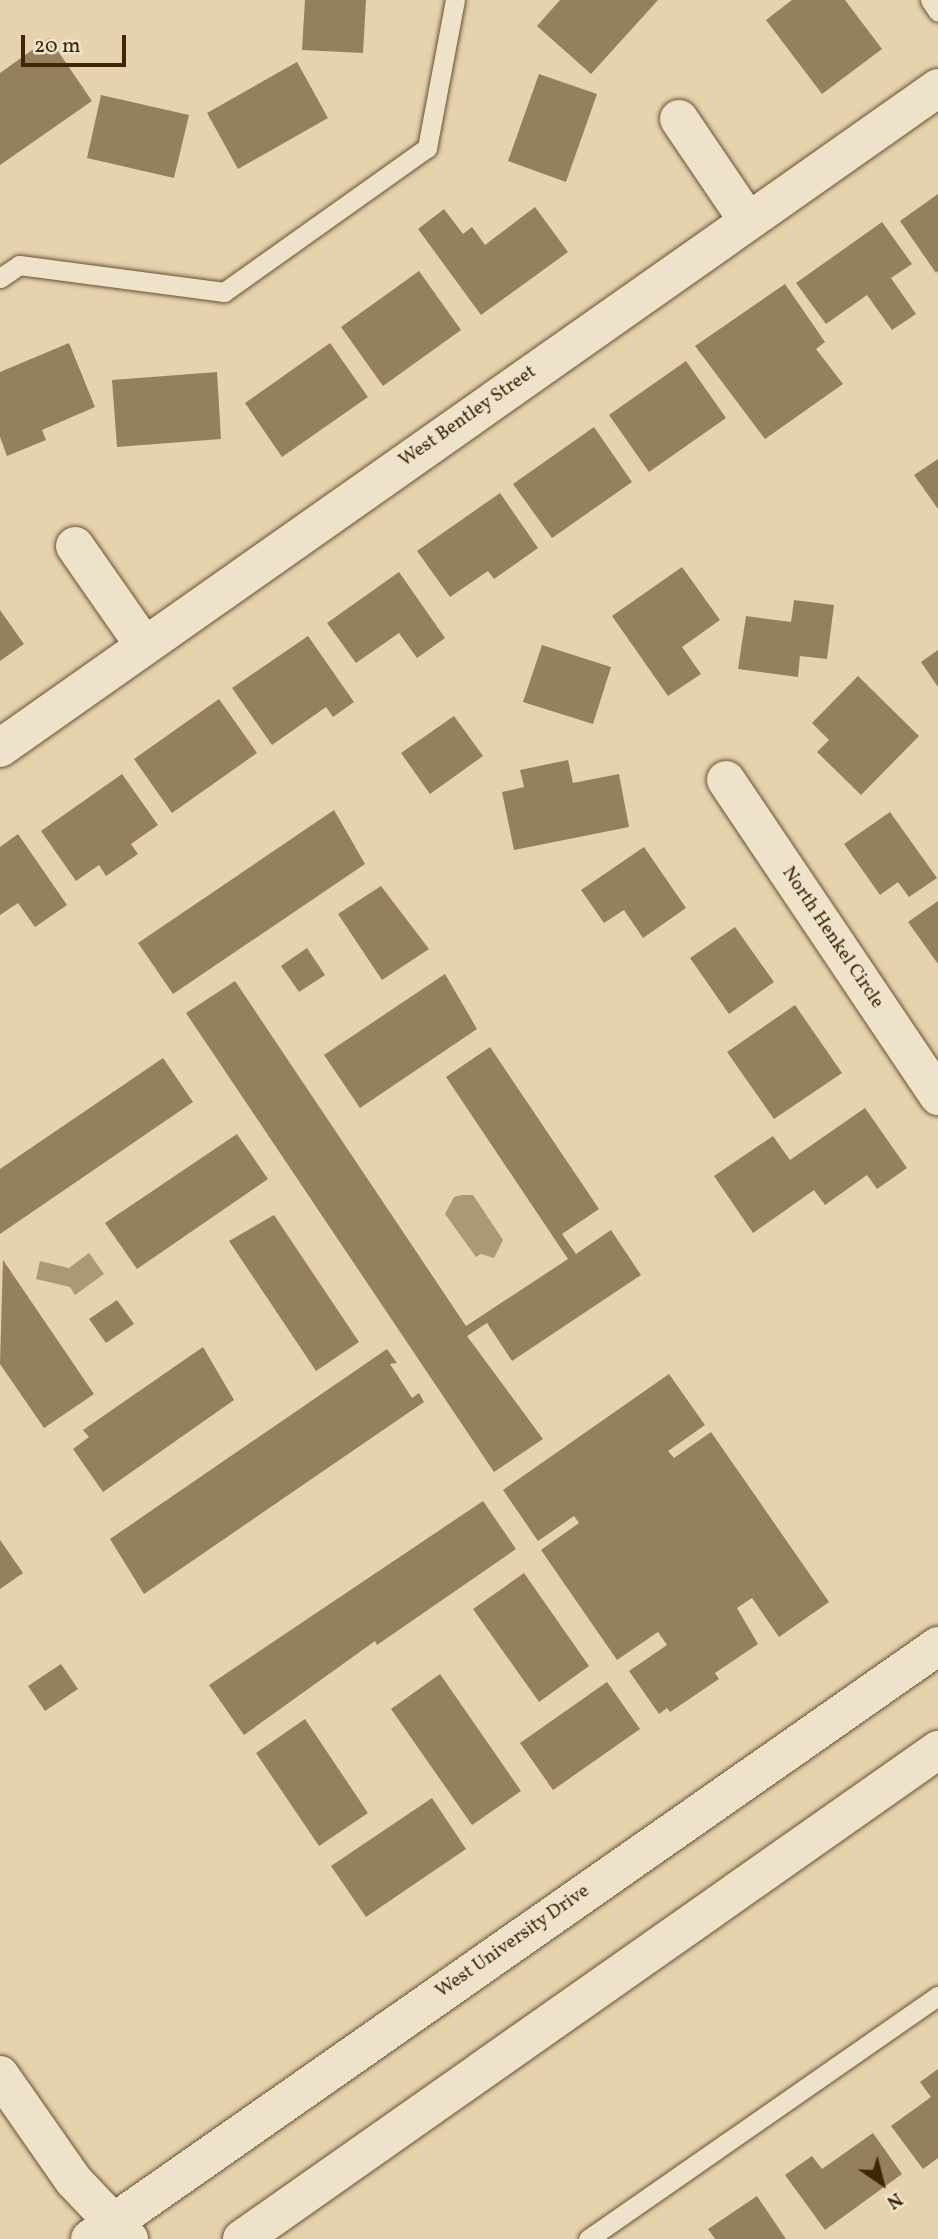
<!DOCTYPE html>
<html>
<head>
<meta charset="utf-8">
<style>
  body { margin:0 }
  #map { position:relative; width:938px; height:2239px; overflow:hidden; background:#e6d2ad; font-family:Vollkorn,serif }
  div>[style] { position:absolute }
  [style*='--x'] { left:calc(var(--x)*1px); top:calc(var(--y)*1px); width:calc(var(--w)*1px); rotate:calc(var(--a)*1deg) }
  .water>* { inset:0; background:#ad9875 }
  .building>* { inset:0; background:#95805d }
  .roads { filter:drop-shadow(0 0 2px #685230) drop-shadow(0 0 2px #685230) }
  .lane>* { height:19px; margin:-9.5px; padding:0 9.5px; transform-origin:9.5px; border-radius:9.5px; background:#efe2ca }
  .street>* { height:38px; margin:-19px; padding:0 19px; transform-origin:19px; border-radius:19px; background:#efe2ca }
  .secondary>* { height:38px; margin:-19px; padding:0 19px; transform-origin:19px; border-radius:19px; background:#efe2ca }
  span { translate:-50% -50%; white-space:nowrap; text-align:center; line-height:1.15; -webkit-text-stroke:7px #efe2ca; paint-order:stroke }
  .street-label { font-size:19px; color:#3e2707 }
  .north { position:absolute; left:847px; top:2148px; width:70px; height:70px; -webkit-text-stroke:5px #efe2ca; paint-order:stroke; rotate:145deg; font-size:19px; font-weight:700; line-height:28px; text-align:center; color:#3e2707 }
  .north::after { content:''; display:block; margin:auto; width:24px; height:32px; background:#3e2707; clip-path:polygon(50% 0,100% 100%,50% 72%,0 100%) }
  .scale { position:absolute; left:21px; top:35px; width:105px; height:32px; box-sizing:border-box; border:4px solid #3e2707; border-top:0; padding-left:9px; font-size:21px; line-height:24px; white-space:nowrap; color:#3e2707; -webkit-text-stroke:5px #efe2ca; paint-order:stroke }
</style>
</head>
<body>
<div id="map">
  <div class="water">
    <div style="clip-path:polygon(462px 1195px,473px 1195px,503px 1240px,494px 1258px,481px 1254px,476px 1257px,445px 1214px,454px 1197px)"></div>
    <div style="clip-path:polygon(89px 1253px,104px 1274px,75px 1295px,70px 1287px,36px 1279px,40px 1261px,69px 1268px)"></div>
  </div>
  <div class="building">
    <div style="clip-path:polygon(305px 0,366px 0,363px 53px,302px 50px)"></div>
    <div style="clip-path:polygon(560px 0,658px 0,591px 74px,537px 26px)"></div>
    <div style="clip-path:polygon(792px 0,845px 0,882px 49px,822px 94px,766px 20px)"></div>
    <div style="clip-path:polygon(49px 38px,92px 101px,0 165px,0 73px)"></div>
    <div style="clip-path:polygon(297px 62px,328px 118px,238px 169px,207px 113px)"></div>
    <div style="clip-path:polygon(539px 74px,597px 94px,566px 182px,508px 161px)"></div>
    <div style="clip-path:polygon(101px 95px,189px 115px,174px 178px,87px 158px)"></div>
    <div style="clip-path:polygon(938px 194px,938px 271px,936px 273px,900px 221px)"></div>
    <div style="clip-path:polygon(535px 207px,568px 252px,481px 315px,418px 229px,444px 209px,463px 234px,472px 227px,485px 245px)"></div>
    <div style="clip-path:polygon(882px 222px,912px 264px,891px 278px,916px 314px,892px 330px,867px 295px,826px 324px,796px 283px)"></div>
    <div style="clip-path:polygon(419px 271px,461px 330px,383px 386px,341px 327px)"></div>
    <div style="clip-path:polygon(785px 284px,825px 342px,816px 349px,843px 384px,765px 439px,695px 346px)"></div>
    <div style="clip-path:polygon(69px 343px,95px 407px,42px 430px,46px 440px,7px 456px,0 437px,0 372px)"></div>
    <div style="clip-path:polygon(330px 343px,368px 397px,282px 457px,245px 403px)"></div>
    <div style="clip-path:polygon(686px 361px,726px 418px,649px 472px,609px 415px)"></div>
    <div style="clip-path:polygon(217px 372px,221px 439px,117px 447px,112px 380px)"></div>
    <div style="clip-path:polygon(594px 427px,632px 482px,552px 538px,513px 484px)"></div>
    <div style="clip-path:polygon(938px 459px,938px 509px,914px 475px)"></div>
    <div style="clip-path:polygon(500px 493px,538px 548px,494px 579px,488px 571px,450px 597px,417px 551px)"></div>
    <div style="clip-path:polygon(682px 567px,720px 620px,682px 647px,701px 674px,668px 696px,612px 616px)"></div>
    <div style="clip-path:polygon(399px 572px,445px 638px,417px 658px,399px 633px,356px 663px,327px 623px)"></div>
    <div style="clip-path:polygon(794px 600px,834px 605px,827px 659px,800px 656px,798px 677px,738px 669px,746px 616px,791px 622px)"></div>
    <div style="clip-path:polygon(0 610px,24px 644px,0 661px)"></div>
    <div style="clip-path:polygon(308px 636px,354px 702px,333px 717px,326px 707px,272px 745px,232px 688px)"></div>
    <div style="clip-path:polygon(542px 645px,611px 667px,593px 724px,523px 702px)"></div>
    <div style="clip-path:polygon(938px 650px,938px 687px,921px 662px)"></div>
    <div style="clip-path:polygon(858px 676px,919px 736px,861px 795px,817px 752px,829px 740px,812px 723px)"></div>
    <div style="clip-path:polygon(219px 699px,257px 753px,172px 813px,134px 759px)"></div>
    <div style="clip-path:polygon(454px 716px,483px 756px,430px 794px,401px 753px)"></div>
    <div style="clip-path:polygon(568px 760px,573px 783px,619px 774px,629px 827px,514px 850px,502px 792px,524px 787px,520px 770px)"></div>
    <div style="clip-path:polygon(122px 774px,158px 825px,131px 844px,138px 854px,106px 876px,99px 865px,76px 881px,41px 831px)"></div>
    <div style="clip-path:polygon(334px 810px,365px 864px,173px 994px,138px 943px)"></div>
    <div style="clip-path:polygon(890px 812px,937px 878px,909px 897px,898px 882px,880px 895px,844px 844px)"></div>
    <div style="clip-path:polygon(18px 834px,67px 905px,35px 927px,18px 903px,0 915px,0 847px)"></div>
    <div style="clip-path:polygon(644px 847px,686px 908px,643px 938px,624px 910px,604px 923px,581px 890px)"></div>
    <div style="clip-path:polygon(381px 886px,429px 949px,382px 980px,338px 914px)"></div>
    <div style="clip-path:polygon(938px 901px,938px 964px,908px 922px)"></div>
    <div style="clip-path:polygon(735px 927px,774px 982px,729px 1014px,690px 958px)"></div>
    <div style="clip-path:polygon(307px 948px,325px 975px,299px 992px,281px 966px)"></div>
    <div style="clip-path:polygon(445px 974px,477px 1029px,360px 1108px,324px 1055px)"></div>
    <div style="clip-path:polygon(235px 981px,466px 1326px,568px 1259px,446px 1077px,490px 1047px,599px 1209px,562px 1234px,576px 1254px,611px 1230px,641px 1275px,512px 1361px,487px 1323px,467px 1336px,543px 1439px,494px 1472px,186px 1013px)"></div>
    <div style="clip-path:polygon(795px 1005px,842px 1073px,774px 1119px,727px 1052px)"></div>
    <div style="clip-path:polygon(163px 1058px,193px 1102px,0 1234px,0 1169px)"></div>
    <div style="clip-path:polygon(865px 1108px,907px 1168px,877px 1189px,867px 1175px,825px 1205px,814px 1190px,753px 1233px,714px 1176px,773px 1136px,790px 1160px)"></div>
    <div style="clip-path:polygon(237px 1134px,268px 1179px,137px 1269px,105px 1223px)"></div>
    <div style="clip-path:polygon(274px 1215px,359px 1342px,316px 1371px,229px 1241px)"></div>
    <div style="clip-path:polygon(3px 1260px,94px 1394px,44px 1428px,0 1364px)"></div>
    <div style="clip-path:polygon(117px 1300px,134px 1324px,106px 1343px,89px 1319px)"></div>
    <div style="clip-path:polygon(203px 1347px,234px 1400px,103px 1492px,73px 1449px,89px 1437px,83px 1430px)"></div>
    <div style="clip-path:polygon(387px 1349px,397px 1363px,390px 1364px,412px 1398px,419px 1393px,424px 1402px,144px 1594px,110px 1539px)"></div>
    <div style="clip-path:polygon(669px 1374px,705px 1425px,668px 1451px,674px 1458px,711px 1432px,829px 1602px,779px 1637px,752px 1598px,737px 1608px,758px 1644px,715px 1673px,719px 1679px,670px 1712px,667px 1708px,659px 1714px,629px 1671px,667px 1645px,658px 1632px,617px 1660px,541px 1550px,579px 1523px,574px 1516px,538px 1541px,503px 1490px)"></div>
    <div style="clip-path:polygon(483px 1501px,516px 1549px,377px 1645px,375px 1641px,244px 1735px,209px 1685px)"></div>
    <div style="clip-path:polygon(0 1540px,23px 1573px,0 1589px)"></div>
    <div style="clip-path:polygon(524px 1573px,589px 1666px,539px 1702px,473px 1609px)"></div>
    <div style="clip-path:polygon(61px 1664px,78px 1689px,45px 1711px,28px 1686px)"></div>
    <div style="clip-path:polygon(440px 1674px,521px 1791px,472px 1825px,391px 1709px)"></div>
    <div style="clip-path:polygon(607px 1682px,640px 1729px,553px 1790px,520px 1743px)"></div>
    <div style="clip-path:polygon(305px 1719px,368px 1813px,319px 1846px,256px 1753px)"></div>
    <div style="clip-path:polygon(432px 1798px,466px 1849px,366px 1917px,331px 1866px)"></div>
    <div style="clip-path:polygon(938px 2069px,938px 2158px,923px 2169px,891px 2126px,931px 2097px,920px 2082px)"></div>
    <div style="clip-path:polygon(873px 2133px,902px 2174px,825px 2230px,785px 2175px,812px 2156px,822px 2169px)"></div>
    <div style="clip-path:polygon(757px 2196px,786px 2239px,715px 2239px,708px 2229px)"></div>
  </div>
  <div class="roads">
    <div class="lane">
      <div style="--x:930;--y:0;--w:14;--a:56"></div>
      <div style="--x:0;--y:278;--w:23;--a:-34"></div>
      <div style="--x:19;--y:265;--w:207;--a:7.5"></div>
      <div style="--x:224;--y:292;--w:249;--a:-35.4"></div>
      <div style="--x:427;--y:148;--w:151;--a:-79.3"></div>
      <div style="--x:588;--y:2239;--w:426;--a:-34.8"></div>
    </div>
    <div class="street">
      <div style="--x:679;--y:119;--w:123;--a:55.9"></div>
      <div style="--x:75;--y:546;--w:119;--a:55.2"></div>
      <div style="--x:0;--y:748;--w:1147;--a:-35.13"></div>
      <div style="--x:726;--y:780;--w:381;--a:56.1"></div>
      <div style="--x:0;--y:2075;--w:129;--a:55.1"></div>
      <div style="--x:74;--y:2181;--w:80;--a:46.5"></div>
      <div style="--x:242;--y:2239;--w:851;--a:-35.09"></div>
    </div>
    <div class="secondary">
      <div style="--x:90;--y:2239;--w:1035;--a:-34.96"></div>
    </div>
  </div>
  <div class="street-label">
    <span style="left:468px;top:417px;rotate:-35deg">West Bentley Street</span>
    <span style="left:832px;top:938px;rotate:56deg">North Henkel Circle</span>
    <span style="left:513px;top:1942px;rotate:-35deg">West University Drive</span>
  </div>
  <div class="north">N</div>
  <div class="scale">20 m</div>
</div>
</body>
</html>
